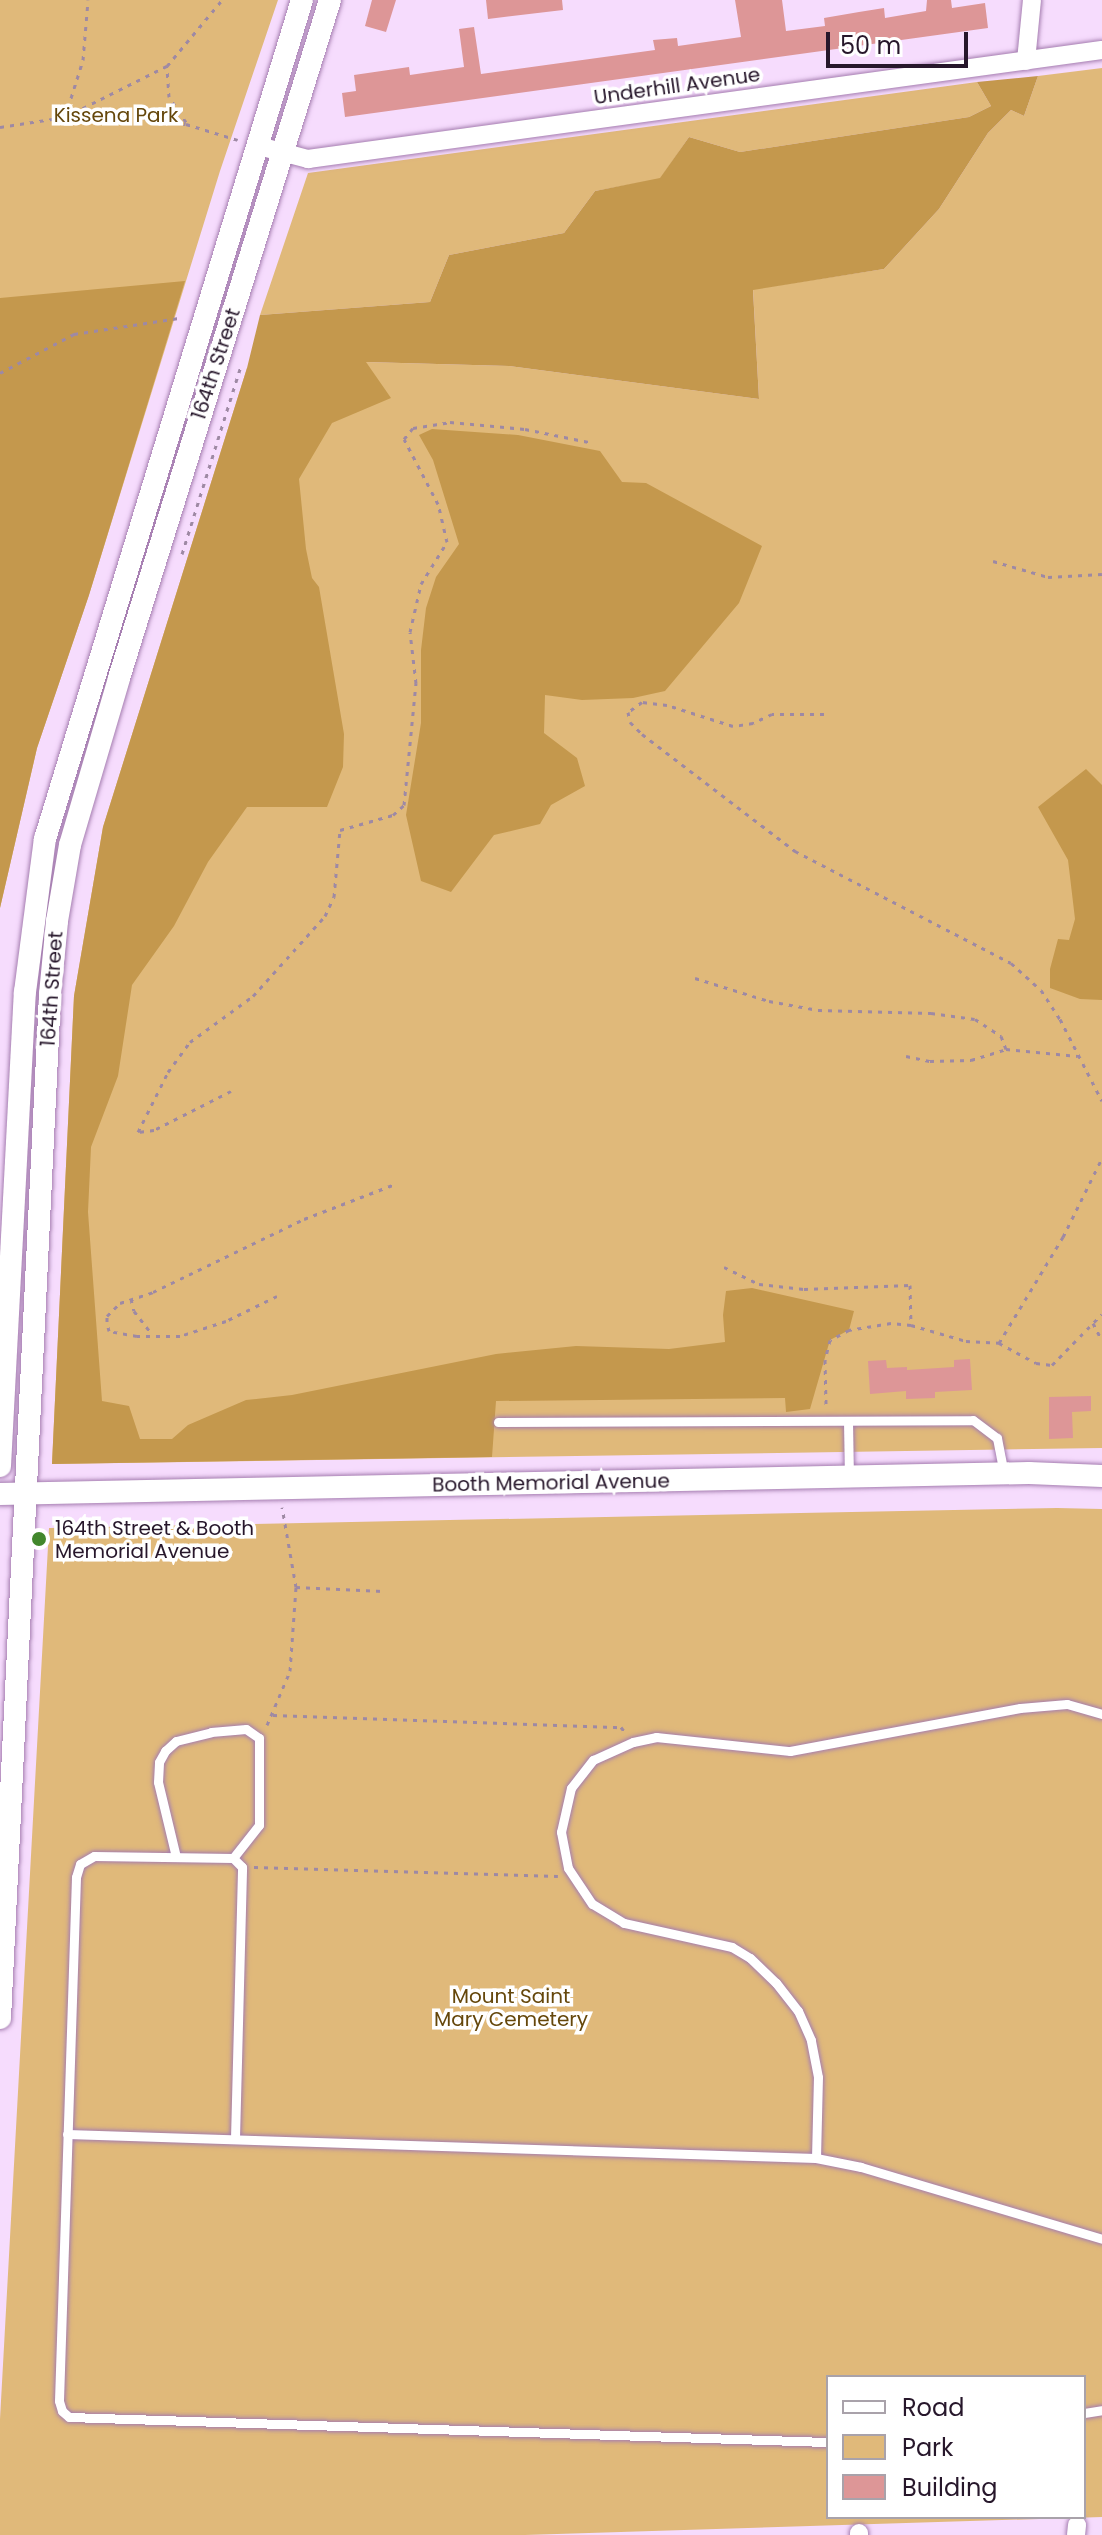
<!DOCTYPE html>
<html>
<head>
<meta charset="utf-8">
<style>
  body { margin:0 }
  #map { position:relative; width:1102px; height:2535px; overflow:hidden; background:#f6dcfd; font-family:Poppins,sans-serif }
  div>[style] { position:absolute }
  [style*='--x'] { left:calc(var(--x)*1px); top:calc(var(--y)*1px); width:calc(var(--w)*1px); rotate:calc(var(--a)*1deg) }
  .green>* { inset:0; background:#e0b97a }
  .forest>* { inset:0; background:#c4984d }
  .building>* { inset:0; background:#dd9697 }
  .path>* { height:3px; margin-top:-1.5px; transform-origin:0; background:repeating-linear-gradient(90deg,#9e89a4 0 4px,transparent 0 10px) }
  .roads { filter:drop-shadow(0 0 2px #a57db0) drop-shadow(0 0 2px #a57db0) }
  .service>* { height:9px; margin:-4.5px; padding:0 4.5px; transform-origin:4.5px; border-radius:4.5px; background:#fff }
  .minor>* { height:18px; margin:-9px; padding:0 9px; transform-origin:9px; border-radius:9px; background:#fff }
  .tertiary>* { height:22px; margin:-11px; padding:0 11px; transform-origin:11px; border-radius:11px; background:#fff }
  .dots>* { width:22px; height:22px; translate:-50% -50%; box-sizing:border-box; border:4px solid #fff; border-radius:50% }
  span { translate:-50% -50%; white-space:nowrap; text-align:center; line-height:1.15; -webkit-text-stroke:7px #fff; paint-order:stroke }
  .street-label { font-size:20px; color:#27172b }
  .park-label { font-size:20px; color:#65470b }
  .poi-label { font-size:20px; color:#27172b }
  .left { translate:0 -50%; text-align:left }
  .legend { position:absolute; left:826px; top:2375px; width:260px; height:144px; box-sizing:border-box; background:#fff; border:2px solid #a9a2aa; margin:0; padding:10px 14px; list-style:none; font-size:24px; color:#27172b }
  .legend li { display:flex; align-items:center; gap:16px; height:40px }
  .legend b { width:40px; border:2px solid #a9a2aa }
  .scale { position:absolute; left:826px; top:32px; width:142px; height:36px; box-sizing:border-box; border:4px solid #27172b; border-top:0; padding-left:10px; font-size:24px; line-height:28px; white-space:nowrap; color:#27172b; -webkit-text-stroke:6px #fff; paint-order:stroke }
</style>
</head>
<body>
<div id="map">
  <div class="green">
    <div style="clip-path:polygon(0 0,278px 0,220px 171px,89px 595px,37px 748px,0 908px)"></div>
    <div style="clip-path:polygon(1102px 68px,1102px 1448px,52px 1464px,74px 996px,103px 827px,247px 368px,365px 362px,509px 366px,759px 399px,753px 289px,884px 269px,939px 209px,988px 133px,1011px 110px,1024px 116px,1038px 76px)"></div>
    <div style="clip-path:polygon(977px 82px,991px 106px,969px 117px,740px 152px,689px 137px,660px 179px,595px 191px,564px 233px,449px 255px,430px 302px,260px 315px,308px 173px)"></div>
    <div style="clip-path:polygon(evenodd,1057px 1508px,1102px 1509px,1102px 2517px,525px 2535px,0 2535px,0 2419px,49px 1528px,1057px 1508px,828px 2377px,1084px 2377px,1084px 2517px,828px 2517px,828px 2377px)"></div>
  </div>
  <div class="forest">
    <div style="clip-path:polygon(1038px 76px,1024px 116px,1011px 110px,988px 133px,939px 209px,884px 269px,753px 290px,759px 399px,509px 366px,366px 362px,391px 398px,332px 423px,299px 479px,306px 549px,312px 578px,319px 587px,344px 734px,343px 767px,327px 807px,247px 807px,208px 862px,174px 926px,132px 985px,118px 1076px,91px 1147px,88px 1212px,102px 1401px,129px 1406px,140px 1439px,172px 1439px,188px 1425px,246px 1400px,292px 1395px,496px 1354px,576px 1346px,669px 1349px,725px 1342px,723px 1315px,726px 1291px,752px 1288px,854px 1311px,849px 1330px,830px 1340px,810px 1409px,786px 1412px,785px 1398px,496px 1401px,492px 1457px,52px 1464px,74px 996px,103px 827px,247px 368px,260px 315px,430px 302px,449px 255px,564px 233px,595px 191px,660px 178px,689px 137px,740px 152px,969px 117px,991px 106px,977px 82px)"></div>
    <div style="clip-path:polygon(185px 281px,89px 595px,37px 748px,0 908px,0 298px)"></div>
    <div style="clip-path:polygon(432px 429px,518px 435px,600px 451px,622px 482px,646px 483px,762px 546px,739px 603px,665px 691px,633px 698px,582px 700px,545px 695px,544px 733px,577px 758px,585px 786px,551px 805px,540px 824px,494px 835px,451px 892px,421px 881px,406px 815px,421px 723px,421px 650px,426px 608px,436px 577px,459px 544px,433px 460px,419px 435px)"></div>
    <div style="clip-path:polygon(1086px 769px,1102px 785px,1102px 1000px,1080px 999px,1050px 988px,1050px 969px,1058px 939px,1069px 940px,1075px 919px,1068px 860px,1038px 807px)"></div>
  </div>
  <div class="building">
    <div style="clip-path:polygon(372px 0,396px 0,386px 32px,365px 26px)"></div>
    <div style="clip-path:polygon(486px 0,562px 0,563px 10px,488px 19px)"></div>
    <div style="clip-path:polygon(735px 0,782px 0,786px 31px,825px 26px,824px 18px,859px 12px,884px 8px,885px 18px,926px 11px,927px 0,951px 0,952px 8px,985px 3px,988px 28px,345px 117px,342px 93px,356px 91px,354px 75px,409px 67px,410px 75px,464px 67px,459px 29px,474px 27px,481px 74px,655px 50px,653px 40px,677px 38px,678px 46px,741px 37px)"></div>
    <div style="clip-path:polygon(970px 1359px,972px 1390px,935px 1392px,935px 1398px,906px 1399px,906px 1391px,870px 1394px,868px 1361px,886px 1360px,887px 1368px,907px 1367px,907px 1370px,954px 1367px,954px 1360px)"></div>
    <div style="clip-path:polygon(1091px 1396px,1091px 1411px,1072px 1412px,1073px 1438px,1049px 1439px,1049px 1397px)"></div>
  </div>
  <div class="path">
    <div style="--x:65;--y:117;--w:79;--a:0.7"></div>
    <div style="--x:144;--y:118;--w:42;--a:8.1"></div>
    <div style="--x:186;--y:124;--w:54;--a:17.1"></div>
    <div style="--x:65;--y:117;--w:60;--a:-72.5"></div>
    <div style="--x:83;--y:60;--w:60;--a:-85.2"></div>
    <div style="--x:186;--y:122;--w:30;--a:-124"></div>
    <div style="--x:169;--y:97;--w:31;--a:-94"></div>
    <div style="--x:167;--y:66;--w:86;--a:-50.2"></div>
    <div style="--x:0;--y:127;--w:66;--a:-8.7"></div>
    <div style="--x:65;--y:117;--w:114;--a:-26.6"></div>
    <div style="--x:0;--y:373;--w:84;--a:-27.8"></div>
    <div style="--x:74;--y:334;--w:106;--a:-8.7"></div>
    <div style="--x:182;--y:554;--w:197;--a:-72.6"></div>
    <div style="--x:993;--y:561;--w:57;--a:16.2"></div>
    <div style="--x:1048;--y:577;--w:54;--a:-3.2"></div>
    <div style="--x:824;--y:714;--w:52;--a:180"></div>
    <div style="--x:772;--y:714;--w:21;--a:155"></div>
    <div style="--x:753;--y:723;--w:20;--a:171"></div>
    <div style="--x:733;--y:726;--w:69;--a:-162.3"></div>
    <div style="--x:667;--y:705;--w:25;--a:-173"></div>
    <div style="--x:642;--y:702;--w:17;--a:144"></div>
    <div style="--x:628;--y:712;--w:10;--a:79"></div>
    <div style="--x:630;--y:722;--w:17;--a:45"></div>
    <div style="--x:642;--y:734;--w:193;--a:37.4"></div>
    <div style="--x:795;--y:851;--w:243;--a:27.4"></div>
    <div style="--x:1011;--y:963;--w:40;--a:42"></div>
    <div style="--x:1041;--y:990;--w:35;--a:57"></div>
    <div style="--x:1060;--y:1019;--w:92;--a:62.9"></div>
    <div style="--x:695;--y:978;--w:77;--a:17.3"></div>
    <div style="--x:769;--y:1001;--w:50;--a:10.4"></div>
    <div style="--x:818;--y:1010;--w:113;--a:1.5"></div>
    <div style="--x:931;--y:1013;--w:44;--a:7.8"></div>
    <div style="--x:975;--y:1019;--w:31;--a:33"></div>
    <div style="--x:1001;--y:1036;--w:14;--a:69"></div>
    <div style="--x:906;--y:1056;--w:25;--a:12"></div>
    <div style="--x:930;--y:1061;--w:41;--a:-1.4"></div>
    <div style="--x:971;--y:1060;--w:37;--a:-17"></div>
    <div style="--x:1006;--y:1049;--w:72;--a:5.6"></div>
    <div style="--x:231;--y:1091;--w:86;--a:153.1"></div>
    <div style="--x:154;--y:1130;--w:16;--a:173"></div>
    <div style="--x:138;--y:1132;--w:67;--a:-63.4"></div>
    <div style="--x:168;--y:1072;--w:37;--a:-54"></div>
    <div style="--x:190;--y:1042;--w:78;--a:-36.1"></div>
    <div style="--x:253;--y:996;--w:108;--a:-48"></div>
    <div style="--x:325;--y:916;--w:21;--a:-65"></div>
    <div style="--x:334;--y:897;--w:67;--a:-84.9"></div>
    <div style="--x:340;--y:830;--w:55;--a:-15.8"></div>
    <div style="--x:393;--y:815;--w:15;--a:-42"></div>
    <div style="--x:404;--y:805;--w:123;--a:-84.4"></div>
    <div style="--x:416;--y:683;--w:51;--a:-96.7"></div>
    <div style="--x:410;--y:632;--w:49;--a:-77.1"></div>
    <div style="--x:421;--y:584;--w:49;--a:-58.2"></div>
    <div style="--x:447;--y:542;--w:39;--a:-103"></div>
    <div style="--x:438;--y:504;--w:73;--a:-117.6"></div>
    <div style="--x:404;--y:439;--w:14;--a:-51"></div>
    <div style="--x:413;--y:428;--w:37;--a:-9"></div>
    <div style="--x:450;--y:422;--w:75;--a:5.3"></div>
    <div style="--x:525;--y:429;--w:65;--a:11.5"></div>
    <div style="--x:724;--y:1267;--w:39;--a:26"></div>
    <div style="--x:759;--y:1284;--w:45;--a:6.3"></div>
    <div style="--x:804;--y:1289;--w:106;--a:-2.2"></div>
    <div style="--x:910;--y:1285;--w:40;--a:88.6"></div>
    <div style="--x:911;--y:1325;--w:20;--a:-174"></div>
    <div style="--x:891;--y:1323;--w:43;--a:170.5"></div>
    <div style="--x:849;--y:1330;--w:21;--a:152"></div>
    <div style="--x:830;--y:1340;--w:21;--a:104"></div>
    <div style="--x:825;--y:1360;--w:45;--a:88.7"></div>
    <div style="--x:277;--y:1296;--w:57;--a:153.9"></div>
    <div style="--x:226;--y:1321;--w:48;--a:161.9"></div>
    <div style="--x:180;--y:1336;--w:43;--a:180"></div>
    <div style="--x:137;--y:1336;--w:28;--a:-170"></div>
    <div style="--x:109;--y:1331;--w:9;--a:-103"></div>
    <div style="--x:107;--y:1322;--w:6;--a:-90"></div>
    <div style="--x:107;--y:1316;--w:18;--a:-45"></div>
    <div style="--x:120;--y:1303;--w:35;--a:-18"></div>
    <div style="--x:153;--y:1292;--w:168;--a:-25.8"></div>
    <div style="--x:304;--y:1219;--w:97;--a:-21"></div>
    <div style="--x:131;--y:1299;--w:12;--a:76"></div>
    <div style="--x:134;--y:1311;--w:28;--a:52"></div>
    <div style="--x:1093;--y:1323;--w:20;--a:63"></div>
    <div style="--x:911;--y:1325;--w:57;--a:16.2"></div>
    <div style="--x:966;--y:1341;--w:33;--a:3"></div>
    <div style="--x:999;--y:1343;--w:124;--a:-58.9"></div>
    <div style="--x:1063;--y:1237;--w:88;--a:-63.7"></div>
    <div style="--x:999;--y:1343;--w:42;--a:28.4"></div>
    <div style="--x:1036;--y:1363;--w:16;--a:7"></div>
    <div style="--x:1052;--y:1365;--w:71;--a:-45.6"></div>
    <div style="--x:296;--y:1587;--w:87;--a:2.6"></div>
    <div style="--x:273;--y:1715;--w:348;--a:2"></div>
    <div style="--x:621;--y:1727;--w:5;--a:53"></div>
    <div style="--x:267;--y:1725;--w:59;--a:-66.9"></div>
    <div style="--x:290;--y:1671;--w:84;--a:-85.9"></div>
    <div style="--x:296;--y:1587;--w:81;--a:-99.9"></div>
    <div style="--x:254;--y:1867;--w:304;--a:1.7"></div>
  </div>
  <div class="roads">
    <div class="service">
      <div style="--x:848;--y:1421;--w:56;--a:89"></div>
      <div style="--x:498;--y:1422;--w:475;--a:-0.2"></div>
      <div style="--x:973;--y:1420;--w:30;--a:37"></div>
      <div style="--x:997;--y:1438;--w:36;--a:79"></div>
      <div style="--x:176;--y:1857;--w:77;--a:-103.5"></div>
      <div style="--x:158;--y:1782;--w:20;--a:-87"></div>
      <div style="--x:159;--y:1762;--w:13;--a:-61"></div>
      <div style="--x:165;--y:1751;--w:15;--a:-42"></div>
      <div style="--x:176;--y:1741;--w:36;--a:-14"></div>
      <div style="--x:211;--y:1732;--w:35;--a:-5"></div>
      <div style="--x:246;--y:1729;--w:16;--a:35"></div>
      <div style="--x:259;--y:1738;--w:87;--a:90"></div>
      <div style="--x:259;--y:1825;--w:42;--a:128.2"></div>
      <div style="--x:67;--y:2134;--w:749;--a:1.84"></div>
      <div style="--x:816;--y:2158;--w:46;--a:11.3"></div>
      <div style="--x:861;--y:2167;--w:252;--a:16.6"></div>
      <div style="--x:235;--y:2138;--w:271;--a:-88.5"></div>
      <div style="--x:242;--y:1867;--w:13;--a:-135"></div>
      <div style="--x:233;--y:1858;--w:139;--a:-179.2"></div>
      <div style="--x:94;--y:1856;--w:16;--a:150"></div>
      <div style="--x:80;--y:1864;--w:14;--a:107"></div>
      <div style="--x:76;--y:1877;--w:524;--a:91.86"></div>
      <div style="--x:59;--y:2401;--w:10;--a:73"></div>
      <div style="--x:62;--y:2411;--w:9;--a:41"></div>
      <div style="--x:69;--y:2417;--w:759;--a:1.89"></div>
      <div style="--x:816;--y:2158;--w:81;--a:-88.6"></div>
      <div style="--x:818;--y:2077;--w:38;--a:-101"></div>
      <div style="--x:811;--y:2040;--w:32;--a:-114"></div>
      <div style="--x:798;--y:2011;--w:36;--a:-128"></div>
      <div style="--x:776;--y:1983;--w:36;--a:-136"></div>
      <div style="--x:750;--y:1958;--w:21;--a:-149"></div>
      <div style="--x:732;--y:1947;--w:111;--a:-167.5"></div>
      <div style="--x:624;--y:1923;--w:37;--a:-149"></div>
      <div style="--x:592;--y:1904;--w:43;--a:-123.7"></div>
      <div style="--x:568;--y:1868;--w:37;--a:-101"></div>
      <div style="--x:561;--y:1832;--w:45;--a:-77.2"></div>
      <div style="--x:571;--y:1788;--w:36;--a:-52"></div>
      <div style="--x:593;--y:1760;--w:44;--a:-24.2"></div>
      <div style="--x:633;--y:1742;--w:24;--a:-12"></div>
      <div style="--x:656;--y:1737;--w:135;--a:6"></div>
      <div style="--x:790;--y:1751;--w:234;--a:-10.6"></div>
      <div style="--x:1020;--y:1708;--w:47;--a:-4.9"></div>
      <div style="--x:1067;--y:1704;--w:36;--a:16"></div>
      <div style="--x:1084;--y:2413;--w:18;--a:-9"></div>
    </div>
    <div class="minor">
      <div style="--x:1026;--y:61;--w:61;--a:-84.4"></div>
      <div style="--x:259;--y:146;--w:51;--a:14.9"></div>
      <div style="--x:308;--y:159;--w:801;--a:-7.82"></div>
      <div style="--x:859;--y:2535;--w:2;--a:-90"></div>
      <div style="--x:1076;--y:2535;--w:10;--a:-84"></div>
    </div>
    <div class="tertiary">
      <div style="--x:0;--y:1466;--w:475;--a:-87"></div>
      <div style="--x:25;--y:992;--w:154;--a:-82.6"></div>
      <div style="--x:45;--y:839;--w:877;--a:-72.97"></div>
      <div style="--x:0;--y:1494;--w:1029;--a:-1.17"></div>
      <div style="--x:1029;--y:1473;--w:73;--a:2.4"></div>
      <div style="--x:0;--y:2018;--w:1025;--a:-87.2"></div>
      <div style="--x:50;--y:994;--w:73;--a:-84.5"></div>
      <div style="--x:57;--y:921;--w:77;--a:-80.3"></div>
      <div style="--x:70;--y:845;--w:174;--a:-73.6"></div>
      <div style="--x:119;--y:678;--w:710;--a:-72.71"></div>
    </div>
  </div>
  <div class="dots">
    <div style="left:39px;top:1539px;background:#42872c"></div>
  </div>
  <div class="street-label">
    <span style="left:677px;top:86px;rotate:-8deg">Underhill Avenue</span>
    <span style="left:216px;top:364px;rotate:-72deg">164th Street</span>
    <span style="left:52px;top:989px;rotate:-86deg">164th Street</span>
    <span style="left:551px;top:1483px;rotate:-1deg">Booth Memorial Avenue</span>
  </div>
  <div class="park-label">
    <span style="left:116px;top:115px">Kissena Park</span>
    <span style="left:511px;top:2008px">Mount Saint<br>Mary Cemetery</span>
  </div>
  <div class="poi-label">
    <span class="left" style="left:55px;top:1540px">164th Street &amp; Booth<br>Memorial Avenue</span>
  </div>
  <ul class="legend">
  <li><b style="height:10px;background:#fff"></b>Road</li>
  <li><b style="height:22px;background:#e0b97a"></b>Park</li>
  <li><b style="height:22px;background:#dd9697"></b>Building</li>
  </ul>
  <div class="scale">50 m</div>
</div>
</body>
</html>
